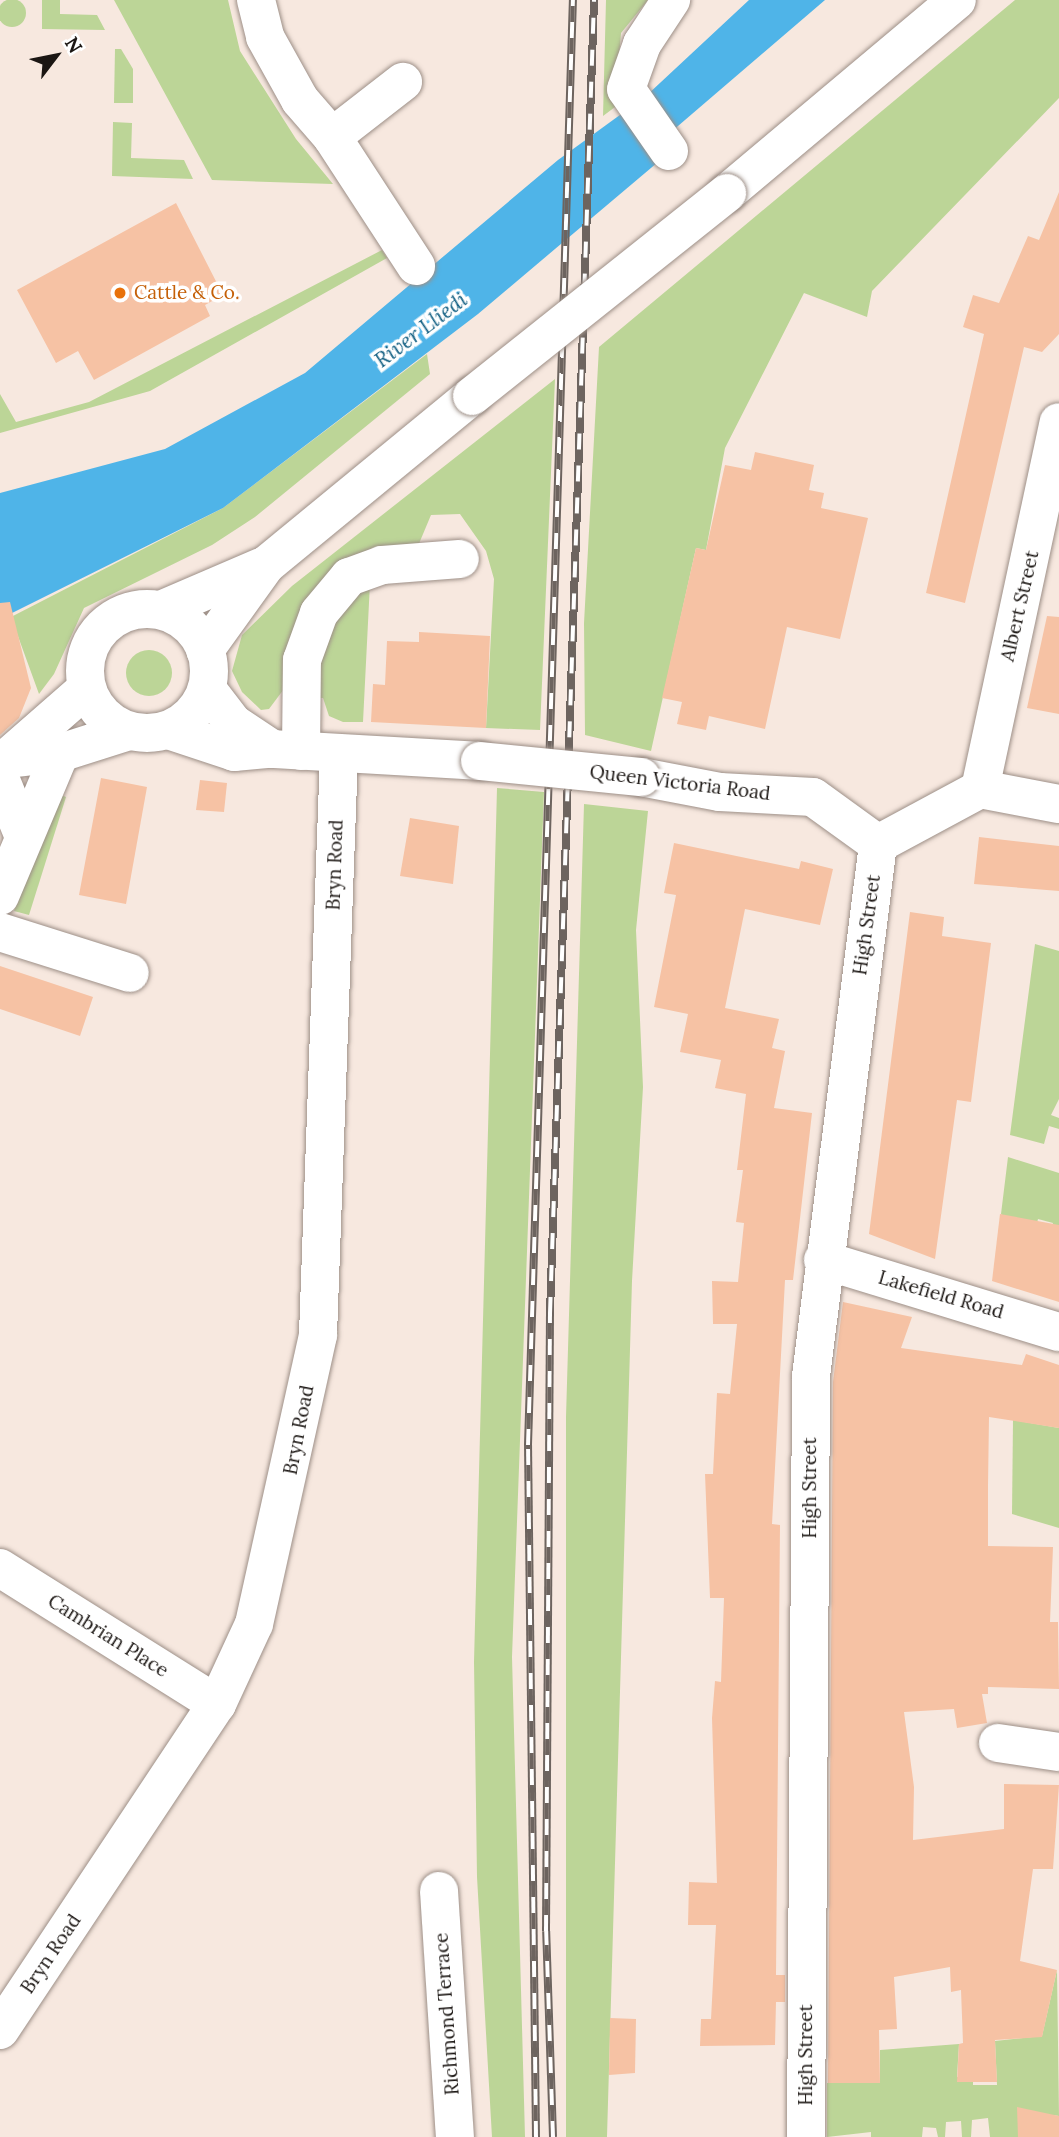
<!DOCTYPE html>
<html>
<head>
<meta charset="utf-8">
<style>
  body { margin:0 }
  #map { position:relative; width:1059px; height:2137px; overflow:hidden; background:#f7e8df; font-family:Lora,serif }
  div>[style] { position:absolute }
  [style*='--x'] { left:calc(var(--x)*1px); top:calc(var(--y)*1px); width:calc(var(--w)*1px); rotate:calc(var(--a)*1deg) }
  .green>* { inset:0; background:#bcd597 }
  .round { border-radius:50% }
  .water>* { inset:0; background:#4fb4e8 }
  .building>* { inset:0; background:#f6c2a4 }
  .roads { filter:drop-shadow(0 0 2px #9d8f87) drop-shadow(0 0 2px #9d8f87) }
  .minor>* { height:38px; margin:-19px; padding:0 19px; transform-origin:19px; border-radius:19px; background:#fff }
  .major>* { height:38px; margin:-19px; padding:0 19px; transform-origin:19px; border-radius:19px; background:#fff }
  .major>.ring { margin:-19px; padding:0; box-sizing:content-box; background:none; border:38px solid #fff; border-radius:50% }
  .rail>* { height:8px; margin-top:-4px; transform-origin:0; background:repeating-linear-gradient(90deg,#fff 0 16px,#6d645f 0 32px); box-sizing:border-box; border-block:2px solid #6d645f }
  .bridges { filter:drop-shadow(0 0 2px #9d8f87) drop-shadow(0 0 2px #9d8f87) }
  .minor-bridge>* { height:38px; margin:-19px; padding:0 19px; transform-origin:19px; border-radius:19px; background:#fff }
  .major-bridge>* { height:38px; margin:-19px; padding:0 19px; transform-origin:19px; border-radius:19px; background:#fff }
  .dots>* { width:19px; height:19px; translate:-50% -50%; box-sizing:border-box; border:4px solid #fff; border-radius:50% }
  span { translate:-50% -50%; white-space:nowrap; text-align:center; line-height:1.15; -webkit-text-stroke:7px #fff; paint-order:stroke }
  .food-label { font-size:19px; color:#c56008 }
  .left { translate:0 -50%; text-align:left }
  .street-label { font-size:19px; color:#1b1613 }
  .water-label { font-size:21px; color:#125f82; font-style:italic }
  .north { position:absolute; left:21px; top:21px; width:70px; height:70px; -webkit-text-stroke:5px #fff; paint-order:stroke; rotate:58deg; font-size:19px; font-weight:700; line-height:28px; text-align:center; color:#1b1613 }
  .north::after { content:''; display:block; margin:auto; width:24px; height:32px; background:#1b1613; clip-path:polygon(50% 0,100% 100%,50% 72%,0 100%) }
</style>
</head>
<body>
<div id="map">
  <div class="green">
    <div class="round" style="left:-2px;top:-1px;width:28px;height:28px"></div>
    <div style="clip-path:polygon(42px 0,60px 0,60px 14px,97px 15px,105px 30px,42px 29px)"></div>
    <div style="clip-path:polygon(114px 0,228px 0,240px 51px,296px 139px,333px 184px,212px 180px)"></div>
    <div style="clip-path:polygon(606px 0,648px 0,621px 33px,615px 107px,603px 116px)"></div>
    <div style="clip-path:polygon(1015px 0,1059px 0,1059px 98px,872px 291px,867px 317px,804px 293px,725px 448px,706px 550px,696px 548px,651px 751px,585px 735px,584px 623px,599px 347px)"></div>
    <div style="clip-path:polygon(115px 49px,121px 49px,133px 69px,133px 103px,114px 103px)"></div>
    <div style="clip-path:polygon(113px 122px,132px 123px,131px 158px,184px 160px,193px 179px,112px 176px)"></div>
    <div style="clip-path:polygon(382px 250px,387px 258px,150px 391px,0 433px,0 394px,16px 422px,89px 402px)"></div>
    <div style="clip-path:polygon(427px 354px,430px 374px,255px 517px,212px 545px,84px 608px,54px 674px,39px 694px,11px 617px,223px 508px)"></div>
    <div style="clip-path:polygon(555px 379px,540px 730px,486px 728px,494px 579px,486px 551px,460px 514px,431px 515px,418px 546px,387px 551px,269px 709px,261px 710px,242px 692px,232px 671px,242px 635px,292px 586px)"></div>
    <div style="clip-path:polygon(370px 583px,363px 722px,343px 722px,329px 716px,323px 698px,316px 698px,315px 678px,326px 634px,344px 605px)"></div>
    <div class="round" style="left:126px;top:650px;width:46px;height:46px"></div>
    <div style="clip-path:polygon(497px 788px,544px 792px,512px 1657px,525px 2137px,492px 2137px,477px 1877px,474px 1662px)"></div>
    <div style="clip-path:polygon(59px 794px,66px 797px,29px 915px,14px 911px)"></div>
    <div style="clip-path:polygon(584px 804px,648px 811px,636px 930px,643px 1087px,632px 1281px,607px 2137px,566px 2137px,566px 1417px)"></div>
    <div style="clip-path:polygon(1035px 944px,1059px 951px,1059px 1099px,1051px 1115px,1059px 1118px,1059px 1129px,1049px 1126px,1044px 1144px,1010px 1135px)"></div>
    <div style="clip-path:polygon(1008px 1157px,1059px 1173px,1059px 1238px,1045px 1253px,1053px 1223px,1038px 1219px,1030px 1248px,1001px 1214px)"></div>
    <div style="clip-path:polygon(1013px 1420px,1059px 1428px,1059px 1528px,1012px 1514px)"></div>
    <div style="clip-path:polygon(1057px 1970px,1059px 2116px,1053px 2115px,1035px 2137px,990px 2137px,988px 2118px,972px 2120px,971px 2137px,962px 2137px,961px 2121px,946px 2122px,945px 2137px,938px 2137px,936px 2128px,923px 2127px,922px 2137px,871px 2137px,871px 2132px,827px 2137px,827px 2083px,880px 2083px,880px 2050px,959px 2044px,957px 2077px,973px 2078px,973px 2085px,997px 2085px,995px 2041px,1042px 2036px)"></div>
  </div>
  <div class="water">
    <div style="clip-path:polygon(749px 0,825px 0,664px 138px,664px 157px,478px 314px,223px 508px,0 619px,0 493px,165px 449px,305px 373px,558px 160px,646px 96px)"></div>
  </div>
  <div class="building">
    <div style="clip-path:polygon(1059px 192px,1059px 334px,1042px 352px,1024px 347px,965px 603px,926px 593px,984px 334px,963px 327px,973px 295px,999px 303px,1028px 236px,1039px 240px)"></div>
    <div style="clip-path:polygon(176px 203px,223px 295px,205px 305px,210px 316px,94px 380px,78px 351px,56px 363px,17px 290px)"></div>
    <div style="clip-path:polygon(755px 452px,814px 465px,809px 490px,824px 493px,821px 508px,868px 518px,840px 639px,787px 627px,765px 729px,709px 716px,706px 730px,677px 724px,682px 702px,662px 698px,696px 548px,706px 550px,725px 465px,751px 470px)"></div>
    <div style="clip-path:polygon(10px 602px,31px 688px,19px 718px,0 735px,0 603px)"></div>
    <div style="clip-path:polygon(1047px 616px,1059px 617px,1059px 714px,1027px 708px)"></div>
    <div style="clip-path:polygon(419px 632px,490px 636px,486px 728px,371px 722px,373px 684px,385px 685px,387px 641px,419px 642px)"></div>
    <div style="clip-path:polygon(101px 778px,147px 787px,126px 904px,79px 895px)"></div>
    <div style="clip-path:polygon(200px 780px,227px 783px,224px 812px,196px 810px)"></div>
    <div style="clip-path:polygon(410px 818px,459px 826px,453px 884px,400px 876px)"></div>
    <div style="clip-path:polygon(979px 837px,1059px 846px,1059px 891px,974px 884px)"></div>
    <div style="clip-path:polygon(674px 843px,799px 869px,801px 861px,833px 869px,820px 925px,745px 909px,725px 1008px,779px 1019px,772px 1048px,785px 1051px,774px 1108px,812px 1113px,793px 1280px,785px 1280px,772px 1524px,780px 1525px,776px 1975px,785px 1975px,785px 2002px,776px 2002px,775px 2045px,700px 2046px,701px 2019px,711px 2019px,716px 1925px,688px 1925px,689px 1882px,717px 1883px,712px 1718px,715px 1681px,721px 1682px,724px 1598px,710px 1598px,705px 1474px,713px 1474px,717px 1393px,730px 1394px,737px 1324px,713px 1324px,712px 1281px,738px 1282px,744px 1223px,736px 1222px,743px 1170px,737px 1170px,746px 1094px,715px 1088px,721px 1060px,680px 1052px,688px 1014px,654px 1007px,676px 895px,664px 893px)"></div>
    <div style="clip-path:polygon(910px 912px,944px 917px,942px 936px,991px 943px,971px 1102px,957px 1100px,935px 1259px,869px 1234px)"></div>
    <div style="clip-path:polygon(0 966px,93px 997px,80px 1036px,0 1009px)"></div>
    <div style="clip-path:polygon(1000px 1214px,1059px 1225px,1059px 1302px,992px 1281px)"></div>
    <div style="clip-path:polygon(843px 1302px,912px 1317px,901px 1348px,1022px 1365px,1026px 1354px,1059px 1365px,1059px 1428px,989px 1417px,988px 1486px,988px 1546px,1053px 1547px,1050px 1622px,1058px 1622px,1059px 1689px,988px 1687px,988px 1694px,982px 1694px,987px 1723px,957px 1728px,954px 1709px,904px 1712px,914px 1787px,913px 1840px,1004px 1829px,1004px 1784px,1059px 1785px,1053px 1869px,1033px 1869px,1020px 1961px,1057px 1970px,1042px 2037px,995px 2040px,997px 2082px,957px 2082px,959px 2044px,963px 2043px,961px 1990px,951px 1992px,950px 1967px,894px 1977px,897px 2029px,879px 2030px,880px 2083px,828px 2083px,833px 1382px)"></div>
    <div style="clip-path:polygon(610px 2018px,636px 2019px,635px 2073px,609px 2075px)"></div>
    <div style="clip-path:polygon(1017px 2107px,1059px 2116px,1059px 2137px,1018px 2137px)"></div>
  </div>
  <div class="roads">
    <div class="minor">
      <div style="--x:256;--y:0;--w:38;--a:76"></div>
      <div style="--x:265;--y:37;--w:72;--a:60.9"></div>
      <div style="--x:300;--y:100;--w:49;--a:49.1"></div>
      <div style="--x:332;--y:137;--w:90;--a:-37.8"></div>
      <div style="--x:332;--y:137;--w:154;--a:56.9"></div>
      <div style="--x:669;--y:151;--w:75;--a:-124.7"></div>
      <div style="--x:626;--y:89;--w:48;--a:-70.4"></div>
      <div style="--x:642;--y:44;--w:53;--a:-56.6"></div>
      <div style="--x:207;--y:689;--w:43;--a:52.6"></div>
      <div style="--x:233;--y:723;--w:47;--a:33.7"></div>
      <div style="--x:168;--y:730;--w:70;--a:18.4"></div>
      <div style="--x:234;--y:752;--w:38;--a:-5"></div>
      <div style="--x:272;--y:749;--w:208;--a:3.3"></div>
      <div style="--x:301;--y:751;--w:91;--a:-89.4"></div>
      <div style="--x:302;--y:660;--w:50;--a:-70.1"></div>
      <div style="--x:319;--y:613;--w:47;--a:-50.2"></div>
      <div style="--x:349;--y:577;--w:35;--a:-20"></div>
      <div style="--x:382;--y:565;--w:78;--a:-4.4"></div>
      <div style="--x:641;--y:777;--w:80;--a:10.8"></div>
      <div style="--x:720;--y:792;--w:93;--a:3.1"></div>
      <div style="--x:813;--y:797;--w:80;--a:35.9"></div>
      <div style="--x:878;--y:844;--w:116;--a:-28.3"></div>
      <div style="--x:980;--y:789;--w:80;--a:10.8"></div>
      <div style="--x:0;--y:778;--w:58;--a:67.8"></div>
      <div style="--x:980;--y:789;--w:375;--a:-77.9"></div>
      <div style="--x:0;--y:896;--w:155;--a:-67.2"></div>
      <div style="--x:0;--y:932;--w:136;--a:17.5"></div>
      <div style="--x:823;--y:1260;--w:247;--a:17"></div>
      <div style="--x:0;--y:1568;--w:256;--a:32.1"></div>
      <div style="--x:998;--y:1743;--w:62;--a:8.4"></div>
      <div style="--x:439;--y:1891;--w:247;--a:86.3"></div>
      <div style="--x:0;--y:2030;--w:392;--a:-56.4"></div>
      <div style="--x:217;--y:1704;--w:88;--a:-65.2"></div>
      <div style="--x:254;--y:1624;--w:296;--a:-77.5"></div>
      <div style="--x:318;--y:1335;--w:582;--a:-87.93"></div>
      <div style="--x:806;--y:2137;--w:761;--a:-89.62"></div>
      <div style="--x:811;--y:1376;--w:536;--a:-82.82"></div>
    </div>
    <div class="major">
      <div style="--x:727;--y:193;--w:300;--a:-40"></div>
      <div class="ring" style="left:85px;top:609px;width:86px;height:86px"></div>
      <div style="--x:161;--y:610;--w:109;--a:-23.3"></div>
      <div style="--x:205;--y:650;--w:105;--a:-54.3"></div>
      <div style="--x:266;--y:565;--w:266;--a:-39.4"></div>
      <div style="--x:7;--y:758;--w:106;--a:-41.2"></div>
      <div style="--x:0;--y:760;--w:60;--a:-6.7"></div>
      <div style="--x:60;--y:753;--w:72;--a:-17.7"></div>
    </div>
  </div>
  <div class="rail">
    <div style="--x:536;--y:2137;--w:692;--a:-90.66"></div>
    <div style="--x:528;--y:1445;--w:1446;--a:-88.22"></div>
    <div style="--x:553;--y:2137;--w:206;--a:-91.9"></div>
    <div style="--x:546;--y:1931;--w:618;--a:-89.63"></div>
    <div style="--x:550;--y:1313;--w:1314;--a:-88.08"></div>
  </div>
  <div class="bridges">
    <div class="minor-bridge">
      <div style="--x:480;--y:761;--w:162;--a:5.7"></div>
    </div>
    <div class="major-bridge">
      <div style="--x:472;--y:396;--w:326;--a:-38.5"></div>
    </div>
  </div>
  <div class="dots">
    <div style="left:120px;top:293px;background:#e8710a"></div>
  </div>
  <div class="food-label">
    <span class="left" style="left:134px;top:293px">Cattle &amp; Co.</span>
  </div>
  <div class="street-label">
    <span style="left:1020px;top:606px;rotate:-77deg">Albert Street</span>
    <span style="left:680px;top:783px;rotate:7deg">Queen Victoria Road</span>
    <span style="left:335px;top:865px;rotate:-88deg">Bryn Road</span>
    <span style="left:867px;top:925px;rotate:-82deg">High Street</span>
    <span style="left:941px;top:1295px;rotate:16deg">Lakefield Road</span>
    <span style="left:299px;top:1430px;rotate:-79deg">Bryn Road</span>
    <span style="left:810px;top:1488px;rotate:-90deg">High Street</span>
    <span style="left:108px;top:1636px;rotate:32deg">Cambrian Place</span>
    <span style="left:51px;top:1954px;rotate:-56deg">Bryn Road</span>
    <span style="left:447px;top:2014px;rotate:-94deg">Richmond Terrace</span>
    <span style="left:806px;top:2055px;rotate:-90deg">High Street</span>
  </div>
  <div class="water-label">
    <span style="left:421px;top:330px;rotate:-37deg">River Lliedi</span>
  </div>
  <div class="north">N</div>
</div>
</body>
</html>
